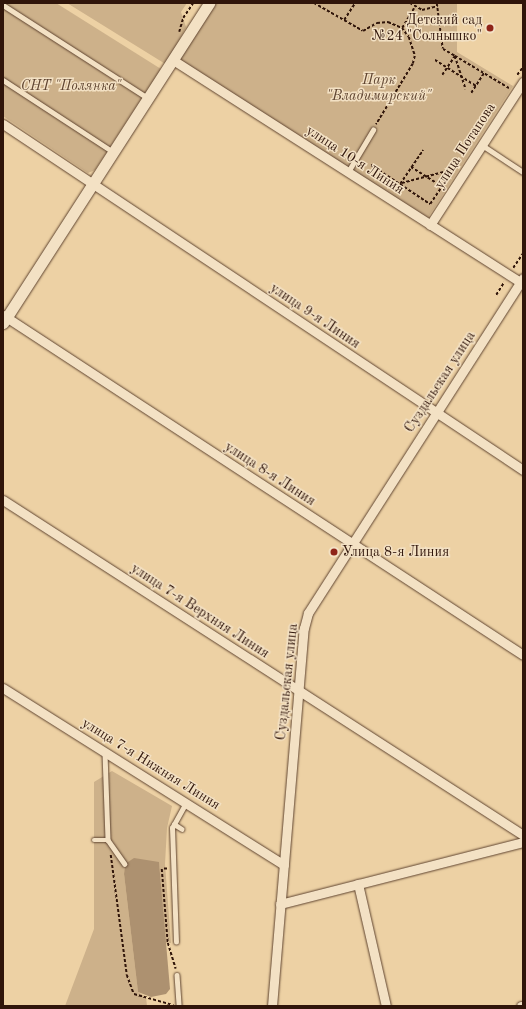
<!DOCTYPE html>
<html>
<head>
<meta charset="utf-8">
<style>
  body { margin:0 }
  #map { position:relative; width:526px; height:1009px; overflow:hidden; background:#edd1a4; font-family:"Old Standard TT",serif }
  div>[style] { position:absolute }
  [style*='--x'] { left:calc(var(--x)*1px); top:calc(var(--y)*1px); width:calc(var(--w)*1px); rotate:calc(var(--a)*1deg) }
  .green>* { inset:0; background:#cdb18a }
  .water>* { inset:0; background:#ad9170 }
  .path>* { height:1.5px; margin-top:-0.75px; transform-origin:0; background:repeating-linear-gradient(90deg,#30150a 0 3px,transparent 0 5px) }
  .roads { filter:drop-shadow(0 0 1px #5f4430) drop-shadow(0 0 1px #5f4430) }
  .service>* { height:4.5px; margin:-2.25px; padding:0 2.25px; transform-origin:2.25px; border-radius:2.25px; background:#f3e1c4 }
  .minor>* { height:9px; margin:-4.5px; padding:0 4.5px; transform-origin:4.5px; border-radius:4.5px; background:#f3e1c4 }
  .tertiary>* { height:11px; margin:-5.5px; padding:0 5.5px; transform-origin:5.5px; border-radius:5.5px; background:#f3e1c4 }
  .dots>* { width:11px; height:11px; translate:-50% -50%; box-sizing:border-box; border:2px solid #f3e1c4; border-radius:50% }
  span { translate:-50% -50%; white-space:nowrap; text-align:center; line-height:1.15; -webkit-text-stroke:3px #f3e1c4; paint-order:stroke }
  .poi-label { font-size:14px; color:#30150a }
  .right { translate:-100% -50%; text-align:right }
  .left { translate:0 -50%; text-align:left }
  .park-label { font-size:14px; color:#5f4430; font-style:italic }
  .street-label { font-size:14px; color:#30150a }
  .frame { position:absolute; inset:0; border:4px solid #30150a; pointer-events:none }
</style>
</head>
<body>
<div id="map">
  <div class="green">
    <div style="clip-path:polygon(3px 3px,56px 3px,161px 69px,95px 170px,88px 173px,3px 116px)"></div>
    <div style="clip-path:polygon(67px 3px,187px 3px,181px 12px,186px 27px,167px 65px)"></div>
    <div style="clip-path:polygon(213px 3px,457px 3px,457px 52px,513px 86px,427px 219px,176px 60px)"></div>
    <div style="clip-path:polygon(112px 771px,172px 806px,167px 828px,165px 864px,171px 943px,165px 943px,159px 863px,125px 864px,124px 874px,138px 992px,146px 997px,147px 1006px,65px 1006px,94px 929px,94px 782px)"></div>
  </div>
  <div class="water">
    <div style="clip-path:polygon(134px 858px,159px 862px,170px 989px,166px 994px,151px 997px,138px 992px,124px 874px,125px 864px)"></div>
  </div>
  <div class="path">
    <div style="--x:314;--y:3;--w:56;--a:29.7"></div>
    <div style="--x:363;--y:31;--w:16;--a:-30"></div>
    <div style="--x:377;--y:23;--w:11;--a:-5"></div>
    <div style="--x:388;--y:22;--w:15;--a:23"></div>
    <div style="--x:402;--y:28;--w:11;--a:52"></div>
    <div style="--x:409;--y:37;--w:20;--a:72"></div>
    <div style="--x:415;--y:56;--w:8;--a:104"></div>
    <div style="--x:413;--y:64;--w:71;--a:121.2"></div>
    <div style="--x:410;--y:3;--w:14;--a:30"></div>
    <div style="--x:422;--y:10;--w:16;--a:-14"></div>
    <div style="--x:437;--y:3;--w:46;--a:82.6"></div>
    <div style="--x:443;--y:49;--w:14;--a:30"></div>
    <div style="--x:455;--y:56;--w:35;--a:72"></div>
    <div style="--x:344;--y:20;--w:20;--a:-57"></div>
    <div style="--x:402;--y:28;--w:23;--a:-59"></div>
    <div style="--x:179;--y:32;--w:15;--a:-74"></div>
    <div style="--x:183;--y:18;--w:18;--a:-56"></div>
    <div style="--x:435;--y:60;--w:49;--a:32.4"></div>
    <div style="--x:442;--y:75;--w:23;--a:-56"></div>
    <div style="--x:455;--y:56;--w:63;--a:30.7"></div>
    <div style="--x:517;--y:75;--w:10;--a:-53"></div>
    <div style="--x:471;--y:93;--w:24;--a:-57"></div>
    <div style="--x:371;--y:165;--w:71;--a:33.5"></div>
    <div style="--x:430;--y:204;--w:41;--a:-55.9"></div>
    <div style="--x:453;--y:170;--w:55;--a:165.2"></div>
    <div style="--x:400;--y:184;--w:41;--a:-55.9"></div>
    <div style="--x:411;--y:167;--w:36;--a:32"></div>
    <div style="--x:513;--y:268;--w:18;--a:-56"></div>
    <div style="--x:496;--y:295;--w:15;--a:-58"></div>
    <div style="--x:111;--y:855;--w:121;--a:82.4"></div>
    <div style="--x:127;--y:975;--w:20;--a:70"></div>
    <div style="--x:134;--y:994;--w:41;--a:15.8"></div>
    <div style="--x:167;--y:869;--w:5;--a:180"></div>
    <div style="--x:162;--y:869;--w:74;--a:85.4"></div>
    <div style="--x:168;--y:943;--w:27;--a:73"></div>
  </div>
  <div class="roads">
    <div class="service">
      <div style="--x:3;--y:5;--w:172;--a:32.7"></div>
      <div style="--x:3;--y:80;--w:130;--a:33.1"></div>
      <div style="--x:482;--y:145;--w:49;--a:33.4"></div>
      <div style="--x:348;--y:172;--w:49;--a:-59.2"></div>
      <div style="--x:105;--y:753;--w:87;--a:88"></div>
      <div style="--x:108;--y:840;--w:29;--a:55"></div>
      <div style="--x:174;--y:824;--w:9;--a:32"></div>
      <div style="--x:94;--y:840;--w:14;--a:0"></div>
      <div style="--x:176;--y:942;--w:114;--a:-92"></div>
      <div style="--x:172;--y:828;--w:29;--a:-61"></div>
      <div style="--x:177;--y:975;--w:31;--a:86"></div>
    </div>
    <div class="minor">
      <div style="--x:173;--y:60;--w:416;--a:32.6"></div>
      <div style="--x:3;--y:124;--w:625;--a:33.64"></div>
      <div style="--x:430;--y:225;--w:171;--a:-57"></div>
      <div style="--x:3;--y:315;--w:621;--a:33.18"></div>
      <div style="--x:3;--y:500;--w:619;--a:32.79"></div>
      <div style="--x:3;--y:688;--w:332;--a:32.2"></div>
      <div style="--x:358;--y:884;--w:125;--a:77.1"></div>
      <div style="--x:280;--y:904;--w:251;--a:-14.3"></div>
      <div style="--x:272;--y:1006;--w:379;--a:-85.2"></div>
      <div style="--x:304;--y:628;--w:16;--a:-75"></div>
      <div style="--x:308;--y:613;--w:398;--a:-57.3"></div>
      <div style="--x:521;--y:1006;--w:2;--a:0"></div>
    </div>
    <div class="tertiary">
      <div style="--x:3;--y:323;--w:381;--a:-57.2"></div>
    </div>
  </div>
  <div class="dots">
    <div style="left:490px;top:28px;background:#8f2418"></div>
    <div style="left:334px;top:552px;background:#8f2418"></div>
  </div>
  <div class="poi-label">
    <span class="right" style="left:482px;top:28px">Детский сад<br>№24 "Солнышко"</span>
    <span class="left" style="left:342px;top:552px">Улица 8-я Линия</span>
  </div>
  <div class="park-label">
    <span style="left:379px;top:88px">Парк<br>"Владимирский"</span>
    <span style="left:71px;top:86px">СНТ "Полянка"</span>
  </div>
  <div class="street-label">
    <span style="left:465px;top:146px;rotate:-57deg">улица Потапова</span>
    <span style="left:355px;top:160px;rotate:33deg">улица 10-я Линия</span>
    <span style="left:315px;top:316px;rotate:34deg">улица 9-я Линия</span>
    <span style="left:440px;top:382px;rotate:-57deg">Суздальская улица</span>
    <span style="left:270px;top:474px;rotate:33deg">улица 8-я Линия</span>
    <span style="left:200px;top:611px;rotate:33deg">улица 7-я Верхняя Линия</span>
    <span style="left:287px;top:682px;rotate:-84deg">Суздальская улица</span>
    <span style="left:151px;top:764px;rotate:32deg">улица 7-я Нижняя Линия</span>
  </div>
  <div class="frame"></div>
</div>
</body>
</html>
